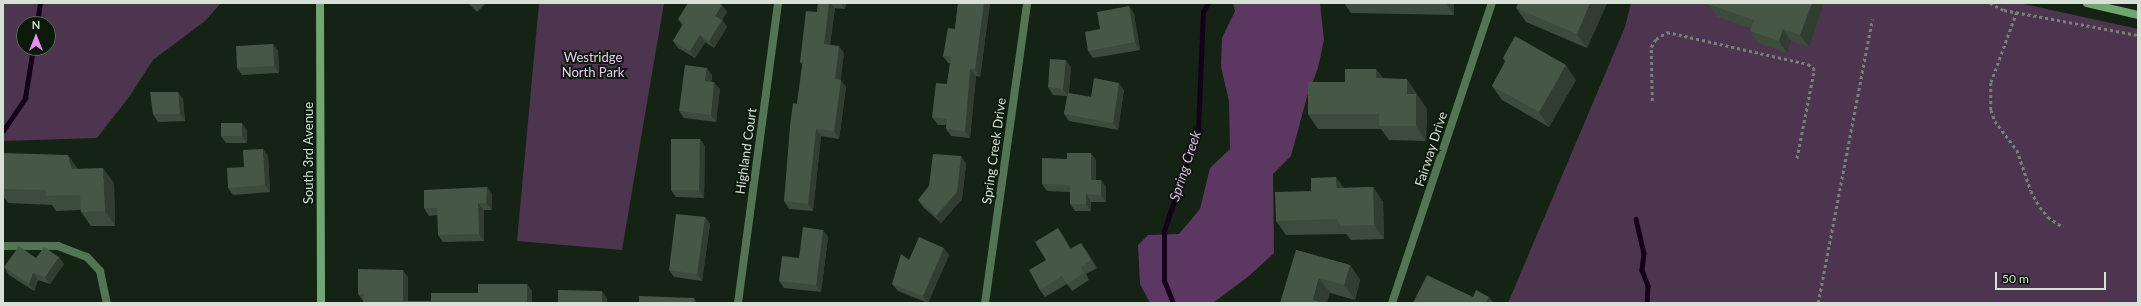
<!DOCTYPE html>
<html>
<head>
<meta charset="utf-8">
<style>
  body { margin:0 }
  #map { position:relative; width:2141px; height:306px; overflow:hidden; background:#142313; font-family:Lato,sans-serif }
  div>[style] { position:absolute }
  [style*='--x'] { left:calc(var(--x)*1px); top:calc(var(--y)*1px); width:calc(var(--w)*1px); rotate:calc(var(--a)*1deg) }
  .green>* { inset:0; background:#4d3550 }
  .forest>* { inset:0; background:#5b3761 }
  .stream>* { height:4.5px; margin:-2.25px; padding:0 2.25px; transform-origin:2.25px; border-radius:2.25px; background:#15001a }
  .path>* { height:2.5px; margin-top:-1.25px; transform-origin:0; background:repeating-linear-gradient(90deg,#768275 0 3px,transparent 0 6px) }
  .minor>* { height:8px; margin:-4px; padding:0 4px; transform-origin:4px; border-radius:4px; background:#547553 }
  .secondary>* { height:8px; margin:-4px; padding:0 4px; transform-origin:4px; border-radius:4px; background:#72a670 }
  .wall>* { inset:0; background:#3c4b3b }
  .shaded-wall>* { inset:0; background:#313d30 }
  .building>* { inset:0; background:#465745 }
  span { translate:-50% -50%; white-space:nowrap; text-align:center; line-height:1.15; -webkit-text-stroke:4px #0b1a0a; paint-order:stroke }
  .park-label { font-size:13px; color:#f3c4fb }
  .street-label { font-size:13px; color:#d6e0d5 }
  .water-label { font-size:14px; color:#ebb1f5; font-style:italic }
  .frame { position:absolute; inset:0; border:4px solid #d6e0d5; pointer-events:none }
  .north { position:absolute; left:16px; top:16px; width:40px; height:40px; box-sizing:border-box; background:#0b1a0a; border:1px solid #5c695b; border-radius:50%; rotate:0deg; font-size:11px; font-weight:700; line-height:16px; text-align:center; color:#d6e0d5 }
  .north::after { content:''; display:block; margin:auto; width:14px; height:18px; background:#eb8cfb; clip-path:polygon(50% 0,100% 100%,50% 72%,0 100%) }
  .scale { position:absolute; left:1995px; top:272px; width:111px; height:18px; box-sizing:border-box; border:2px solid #d6e0d5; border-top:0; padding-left:5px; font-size:12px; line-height:14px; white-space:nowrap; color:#d6e0d5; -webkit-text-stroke:3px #0b1a0a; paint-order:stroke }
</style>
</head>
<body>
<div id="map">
  <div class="green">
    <div style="clip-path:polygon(evenodd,3px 3px,221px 3px,205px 21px,153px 60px,129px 97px,97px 138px,3px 141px,3px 3px,24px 24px,48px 24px,48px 48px,24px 48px,24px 24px)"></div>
    <div style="clip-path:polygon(539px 3px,664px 3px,622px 250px,517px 241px)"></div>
    <div style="clip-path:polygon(1631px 3px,2019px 3px,2138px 29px,2138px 303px,1508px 303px,1625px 27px)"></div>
  </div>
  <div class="forest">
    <div style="clip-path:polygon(1233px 3px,1320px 3px,1324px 40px,1318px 68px,1307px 97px,1291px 156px,1273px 174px,1274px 253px,1249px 276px,1213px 303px,1150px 303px,1140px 284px,1138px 245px,1148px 235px,1179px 234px,1200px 209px,1210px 168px,1230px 149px,1229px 101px,1221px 67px,1222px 38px,1235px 11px)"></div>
  </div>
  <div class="stream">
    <div style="--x:37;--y:24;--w:21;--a:-82"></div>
    <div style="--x:3;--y:131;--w:40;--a:-56"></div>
    <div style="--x:25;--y:98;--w:51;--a:-80.9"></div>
    <div style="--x:1636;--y:219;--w:35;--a:77"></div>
    <div style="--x:1644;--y:253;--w:17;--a:97"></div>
    <div style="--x:1642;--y:270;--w:17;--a:69"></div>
    <div style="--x:1648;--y:286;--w:17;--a:93"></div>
    <div style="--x:1173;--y:303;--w:24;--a:-112"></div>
    <div style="--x:1164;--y:281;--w:50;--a:-90"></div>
    <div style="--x:1164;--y:231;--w:107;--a:-71.4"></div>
    <div style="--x:1198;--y:130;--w:118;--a:-87.6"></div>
    <div style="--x:1203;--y:12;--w:10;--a:-61"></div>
  </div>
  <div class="path">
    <div style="--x:1990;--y:3;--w:16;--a:27"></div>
    <div style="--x:2004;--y:10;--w:136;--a:10.6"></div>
    <div style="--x:2017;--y:12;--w:76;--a:110.1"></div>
    <div style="--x:1991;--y:83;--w:27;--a:90"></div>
    <div style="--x:1991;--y:110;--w:12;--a:70"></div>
    <div style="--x:1995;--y:121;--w:36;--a:53"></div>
    <div style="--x:2017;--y:150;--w:43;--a:71.1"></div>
    <div style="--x:2031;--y:191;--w:18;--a:61"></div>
    <div style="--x:2040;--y:207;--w:13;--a:51"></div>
    <div style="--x:2048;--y:217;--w:18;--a:34"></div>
    <div style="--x:1652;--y:101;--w:54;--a:-91.1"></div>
    <div style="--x:1651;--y:47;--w:9;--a:-58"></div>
    <div style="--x:1656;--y:39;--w:13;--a:-32"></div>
    <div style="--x:1667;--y:32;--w:145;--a:12.8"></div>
    <div style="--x:1808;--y:64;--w:7;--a:34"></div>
    <div style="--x:1814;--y:68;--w:5;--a:90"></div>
    <div style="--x:1814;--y:73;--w:89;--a:101.1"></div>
    <div style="--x:1818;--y:303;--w:289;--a:-79.2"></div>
  </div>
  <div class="minor">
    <div style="--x:3;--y:246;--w:55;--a:0"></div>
    <div style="--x:58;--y:246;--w:31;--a:21"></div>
    <div style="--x:87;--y:257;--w:19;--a:47"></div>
    <div style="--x:100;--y:271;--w:33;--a:78"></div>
    <div style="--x:738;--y:303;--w:303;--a:-82.4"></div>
    <div style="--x:985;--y:303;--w:303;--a:-82"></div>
    <div style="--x:1392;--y:303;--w:316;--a:-71.6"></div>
  </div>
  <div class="secondary">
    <div style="--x:320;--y:3;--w:300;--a:89.8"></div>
    <div style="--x:2087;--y:3;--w:52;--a:13.2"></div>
  </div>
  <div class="wall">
    <div style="clip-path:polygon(468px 3px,486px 3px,477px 12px)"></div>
    <div style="clip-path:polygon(818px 3px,846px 3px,845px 9px,835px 8px,830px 45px,844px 53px,840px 80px,846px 87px,839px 139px,821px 136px,813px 211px,789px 209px,784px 201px,802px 65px,800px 62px,817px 12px)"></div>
    <div style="clip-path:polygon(958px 3px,990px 3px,980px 77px,976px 76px,970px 138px,951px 136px,946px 129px,946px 125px,938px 125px,932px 117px,947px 84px,950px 63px,948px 63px,943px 56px,955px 29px)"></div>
    <div style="clip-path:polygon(1344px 3px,1454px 3px,1454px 15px,1351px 13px)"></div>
    <div style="clip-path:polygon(1607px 3px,1587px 48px,1526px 22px,1516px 8px)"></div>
    <div style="clip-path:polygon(1824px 3px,1809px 47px,1791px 41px,1787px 53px,1758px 43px,1750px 31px,1751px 28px,1717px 17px,1708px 4px)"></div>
    <div style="clip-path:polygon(722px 5px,727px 12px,722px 20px,727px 27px,714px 48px,705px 42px,695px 58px,678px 48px,673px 41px,682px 25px,678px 19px)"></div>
    <div style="clip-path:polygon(1129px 6px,1134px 14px,1140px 50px,1093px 58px,1088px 51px,1100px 29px)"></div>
    <div style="clip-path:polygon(273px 44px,278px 51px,279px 73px,242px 75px,237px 68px)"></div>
    <div style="clip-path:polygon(1503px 58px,1576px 80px,1549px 127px,1502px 100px,1492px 86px,1505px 62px)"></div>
    <div style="clip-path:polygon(1071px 67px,1069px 93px,1091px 97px,1124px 90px,1118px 130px,1069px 121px,1064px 114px,1067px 96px,1053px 95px,1048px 87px)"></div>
    <div style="clip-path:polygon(1376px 69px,1383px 78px,1417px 93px,1417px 95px,1427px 109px,1426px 141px,1389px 140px,1381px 129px,1318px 129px,1308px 114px,1345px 82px)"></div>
    <div style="clip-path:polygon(712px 75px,711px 82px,720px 89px,716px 122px,684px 118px,679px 111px)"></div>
    <div style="clip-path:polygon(178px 92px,183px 99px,185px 121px,158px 122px,153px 114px)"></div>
    <div style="clip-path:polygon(247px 130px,247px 143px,226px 143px,221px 136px)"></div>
    <div style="clip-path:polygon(705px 146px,704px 198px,676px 197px,671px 190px)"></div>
    <div style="clip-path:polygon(3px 153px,78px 169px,114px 183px,115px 226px,91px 226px,81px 212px,81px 210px,56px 211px,52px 205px,8px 203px,3px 196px)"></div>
    <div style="clip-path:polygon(268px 156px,270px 192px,233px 195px,228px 188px,244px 167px)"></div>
    <div style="clip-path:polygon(961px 156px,966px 164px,962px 199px,941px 223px,923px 207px,918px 200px,929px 186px)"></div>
    <div style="clip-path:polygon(1096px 160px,1096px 180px,1106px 187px,1106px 202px,1091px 202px,1091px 211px,1075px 211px,1070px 204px,1070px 192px,1047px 191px,1042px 184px)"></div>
    <div style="clip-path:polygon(487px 187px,492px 194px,492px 210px,484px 210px,484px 241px,443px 242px,438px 235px,438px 215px,429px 216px,424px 208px)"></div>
    <div style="clip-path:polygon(1373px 187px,1383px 202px,1384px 239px,1351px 240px,1346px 234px,1286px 235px,1276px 221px,1311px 191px,1344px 188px)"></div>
    <div style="clip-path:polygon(705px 217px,710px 224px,702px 281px,674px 277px,669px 270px)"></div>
    <div style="clip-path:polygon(1058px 228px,1071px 249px,1086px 250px,1097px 268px,1086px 274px,1089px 280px,1072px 291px,1067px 284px,1045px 297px,1040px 290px,1046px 260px)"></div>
    <div style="clip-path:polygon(823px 230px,828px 237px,821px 292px,784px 288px,779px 281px)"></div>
    <div style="clip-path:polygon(1296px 250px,1350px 265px,1360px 280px,1355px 300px,1330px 293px)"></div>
    <div style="clip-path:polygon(949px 255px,928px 303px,898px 291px,892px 284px,909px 260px)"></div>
    <div style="clip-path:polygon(59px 257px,64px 264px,50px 284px,38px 280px,34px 291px,9px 275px,4px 267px,36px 258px)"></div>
    <div style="clip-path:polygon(408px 277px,408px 301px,431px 301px,478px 293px,527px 284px,532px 291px,532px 303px,363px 301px,358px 294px)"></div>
  </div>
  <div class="shaded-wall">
    <div style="clip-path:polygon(829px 3px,831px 3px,835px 8px,829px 51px,824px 44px)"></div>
    <div style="clip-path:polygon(841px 3px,846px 3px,845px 9px)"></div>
    <div style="clip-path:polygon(984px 3px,990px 3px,980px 77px,975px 69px)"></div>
    <div style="clip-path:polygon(1446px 3px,1454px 3px,1454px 15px)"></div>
    <div style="clip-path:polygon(1590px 3px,1607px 3px,1587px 48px,1577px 34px)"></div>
    <div style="clip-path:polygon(1812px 3px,1824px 3px,1809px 47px,1800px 35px)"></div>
    <div style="clip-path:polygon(722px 5px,727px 12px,722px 20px,727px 27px,714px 48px,709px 41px,715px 16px)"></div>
    <div style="clip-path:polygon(1129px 6px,1134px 14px,1140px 50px,1135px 42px)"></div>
    <div style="clip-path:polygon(1783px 29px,1791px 41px,1787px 53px,1779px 41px)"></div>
    <div style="clip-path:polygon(700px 35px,705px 42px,695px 58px,690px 51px)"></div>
    <div style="clip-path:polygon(273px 44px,278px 51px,279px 73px,274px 66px)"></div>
    <div style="clip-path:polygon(839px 46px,844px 53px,840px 86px,835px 79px)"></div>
    <div style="clip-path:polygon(1066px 60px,1071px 67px,1068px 96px,1063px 89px)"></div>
    <div style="clip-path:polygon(1566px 65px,1576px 80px,1549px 127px,1539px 112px)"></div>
    <div style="clip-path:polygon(707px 68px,712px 75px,711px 88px,705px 81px)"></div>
    <div style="clip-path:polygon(970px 69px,976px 76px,970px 138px,965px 131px)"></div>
    <div style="clip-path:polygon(1376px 69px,1387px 84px,1376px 78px)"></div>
    <div style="clip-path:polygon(1407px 79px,1427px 109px,1426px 141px,1416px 126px,1407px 94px)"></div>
    <div style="clip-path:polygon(841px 80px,846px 87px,839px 139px,834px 131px)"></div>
    <div style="clip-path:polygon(714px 82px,720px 89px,716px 122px,711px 115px)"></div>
    <div style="clip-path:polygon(1119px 83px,1124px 90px,1118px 130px,1113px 123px)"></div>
    <div style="clip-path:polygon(178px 92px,183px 99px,185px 121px,180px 114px)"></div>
    <div style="clip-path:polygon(242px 123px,247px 130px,247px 143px,242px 136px)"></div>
    <div style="clip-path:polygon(816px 129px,821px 136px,813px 211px,808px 204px)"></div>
    <div style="clip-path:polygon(700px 139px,705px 146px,704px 198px,699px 190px)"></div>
    <div style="clip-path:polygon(263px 149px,268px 156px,270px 192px,265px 185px)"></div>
    <div style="clip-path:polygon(1091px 153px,1096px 160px,1096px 187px,1091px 180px)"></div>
    <div style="clip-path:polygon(68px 155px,78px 169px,72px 169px)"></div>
    <div style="clip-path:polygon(961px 156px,966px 164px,962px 199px,941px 223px,936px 216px)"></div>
    <div style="clip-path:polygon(103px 168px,114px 183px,115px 226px,105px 211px)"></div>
    <div style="clip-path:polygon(1336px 177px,1347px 192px,1337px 188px)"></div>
    <div style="clip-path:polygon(1101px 180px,1106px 187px,1106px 202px,1101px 195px)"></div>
    <div style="clip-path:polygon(487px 187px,492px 194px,492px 210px,486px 203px)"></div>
    <div style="clip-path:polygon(1373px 187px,1383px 202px,1384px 239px,1374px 225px)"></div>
    <div style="clip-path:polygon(1086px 194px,1091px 202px,1091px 211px,1086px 204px)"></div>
    <div style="clip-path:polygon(478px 203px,484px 210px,484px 241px,479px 234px)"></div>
    <div style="clip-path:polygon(705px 217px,710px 224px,702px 281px,697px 274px)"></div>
    <div style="clip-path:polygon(1058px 228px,1063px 235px,1075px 256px,1070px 249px)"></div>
    <div style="clip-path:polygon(823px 230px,828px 237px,821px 292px,816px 285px)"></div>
    <div style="clip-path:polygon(1081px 243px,1086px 250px,1097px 268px,1091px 260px)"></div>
    <div style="clip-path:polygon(944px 248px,949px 255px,928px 303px,923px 296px)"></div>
    <div style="clip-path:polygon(59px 257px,64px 264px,50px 284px,45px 277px)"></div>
    <div style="clip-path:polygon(1350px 265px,1360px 280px,1355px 300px,1344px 285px)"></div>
    <div style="clip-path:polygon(403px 270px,408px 277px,408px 303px,403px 301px)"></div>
    <div style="clip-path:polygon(33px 273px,38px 280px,34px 291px,29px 284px)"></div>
    <div style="clip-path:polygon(1319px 278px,1330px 293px,1327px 303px,1315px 303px,1313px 300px)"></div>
    <div style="clip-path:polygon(527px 284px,532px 291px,532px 303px,527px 303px)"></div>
    <div style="clip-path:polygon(602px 291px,607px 298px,607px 303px,602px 303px)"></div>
    <div style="clip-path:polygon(1489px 297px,1494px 303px,1486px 303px)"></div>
    <div style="clip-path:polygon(694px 298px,697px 303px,694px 303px)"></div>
  </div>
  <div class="building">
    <div style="clip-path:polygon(688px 3px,718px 3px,722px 5px,715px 16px,722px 20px,709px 41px,700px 35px,690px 51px,673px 41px,684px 23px,678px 19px)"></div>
    <div style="clip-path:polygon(818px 3px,829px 3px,824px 44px,839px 46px,835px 79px,841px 80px,834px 131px,816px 129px,808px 204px,784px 201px,790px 126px,793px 103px,797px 104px,803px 62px,800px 62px,806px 11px,817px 12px)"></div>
    <div style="clip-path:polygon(958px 3px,984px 3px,975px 69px,970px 69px,965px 131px,946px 129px,947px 119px,932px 117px,936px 83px,947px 84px,951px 57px,943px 56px,948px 28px,955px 29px)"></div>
    <div style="clip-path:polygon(1518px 3px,1590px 3px,1577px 34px,1516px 8px)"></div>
    <div style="clip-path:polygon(1709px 3px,1812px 3px,1800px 35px,1783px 29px,1779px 41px,1750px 31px,1754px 20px,1708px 4px)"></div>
    <div style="clip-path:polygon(1129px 6px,1135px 42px,1088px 51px,1085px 32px,1100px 29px,1097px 12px)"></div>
    <div style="clip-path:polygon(1515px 36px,1566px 65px,1539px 112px,1492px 86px,1506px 60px,1503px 58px)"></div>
    <div style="clip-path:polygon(273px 44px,274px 66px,237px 68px,236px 46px)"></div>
    <div style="clip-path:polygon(1050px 59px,1066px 60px,1063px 89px,1048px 87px)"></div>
    <div style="clip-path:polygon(685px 65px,707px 68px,705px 81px,714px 82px,711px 115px,679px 111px)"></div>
    <div style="clip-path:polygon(1345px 69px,1376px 69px,1376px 78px,1407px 79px,1407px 94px,1416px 94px,1416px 126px,1379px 126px,1379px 114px,1308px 114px,1308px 82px,1345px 82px)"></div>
    <div style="clip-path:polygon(1094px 78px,1119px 83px,1113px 123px,1064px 114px,1068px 93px,1091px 97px)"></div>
    <div style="clip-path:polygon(150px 92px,178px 92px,180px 114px,153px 114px)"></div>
    <div style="clip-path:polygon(221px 123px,242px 123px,242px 136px,221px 136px)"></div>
    <div style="clip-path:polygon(671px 139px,700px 139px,699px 190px,671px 190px)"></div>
    <div style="clip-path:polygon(263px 149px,265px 185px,228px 188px,227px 168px,244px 167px,243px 150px)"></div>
    <div style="clip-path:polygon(3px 153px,68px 155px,72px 169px,103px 168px,105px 211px,81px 212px,80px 195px,46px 196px,45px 190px,3px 189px)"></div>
    <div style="clip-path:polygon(1067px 153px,1091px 153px,1091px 180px,1101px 180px,1101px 195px,1086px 194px,1086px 204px,1070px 204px,1070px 185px,1042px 184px,1042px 158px,1067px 159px)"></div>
    <div style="clip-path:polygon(933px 154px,961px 156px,957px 192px,936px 216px,918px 200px,929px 186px)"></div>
    <div style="clip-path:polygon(1336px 177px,1337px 188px,1373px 187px,1374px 225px,1341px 226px,1337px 219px,1276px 221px,1275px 192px,1311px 191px,1311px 178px)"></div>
    <div style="clip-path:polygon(487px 187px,486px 203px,478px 203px,479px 234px,438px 235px,437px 208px,424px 208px,424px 190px)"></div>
    <div style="clip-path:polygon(676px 214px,705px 217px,697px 274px,669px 270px)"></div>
    <div style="clip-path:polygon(803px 227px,823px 230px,816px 285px,779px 281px,782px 256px,799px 258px)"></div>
    <div style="clip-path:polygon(1058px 228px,1070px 249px,1081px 243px,1091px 260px,1081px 267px,1084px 273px,1067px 284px,1062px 276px,1040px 290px,1029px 270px,1046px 260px,1035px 242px)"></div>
    <div style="clip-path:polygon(919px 237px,944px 248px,923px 296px,892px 284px,901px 254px,909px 260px)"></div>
    <div style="clip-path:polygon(19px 246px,36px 258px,44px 247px,59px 257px,45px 277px,33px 273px,29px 284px,4px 267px)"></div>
    <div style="clip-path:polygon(1296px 250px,1350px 265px,1344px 285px,1319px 278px,1313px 300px,1322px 303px,1280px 303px)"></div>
    <div style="clip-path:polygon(358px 269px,403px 270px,403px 301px,431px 301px,431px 293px,478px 293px,478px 284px,527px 284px,527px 303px,363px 303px,364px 294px,358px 294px)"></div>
    <div style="clip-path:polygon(1427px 275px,1473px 297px,1476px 290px,1489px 297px,1486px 303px,1413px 303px)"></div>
    <div style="clip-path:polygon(558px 290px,602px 291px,602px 303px,558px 303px)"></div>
    <div style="clip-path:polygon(639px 296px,694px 298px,694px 303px,639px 303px)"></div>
  </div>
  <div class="park-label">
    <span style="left:593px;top:65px">Westridge<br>North Park</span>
  </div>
  <div class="street-label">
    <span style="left:1431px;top:149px;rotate:-72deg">Fairway Drive</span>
    <span style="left:746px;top:151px;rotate:-82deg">Highland Court</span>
    <span style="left:994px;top:151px;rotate:-82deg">Spring Creek Drive</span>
    <span style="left:308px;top:153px;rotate:-90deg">South 3rd Avenue</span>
  </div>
  <div class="water-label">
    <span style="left:1185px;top:166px;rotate:-72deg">Spring Creek</span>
  </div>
  <div class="frame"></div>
  <div class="north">N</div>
  <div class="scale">50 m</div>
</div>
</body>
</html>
